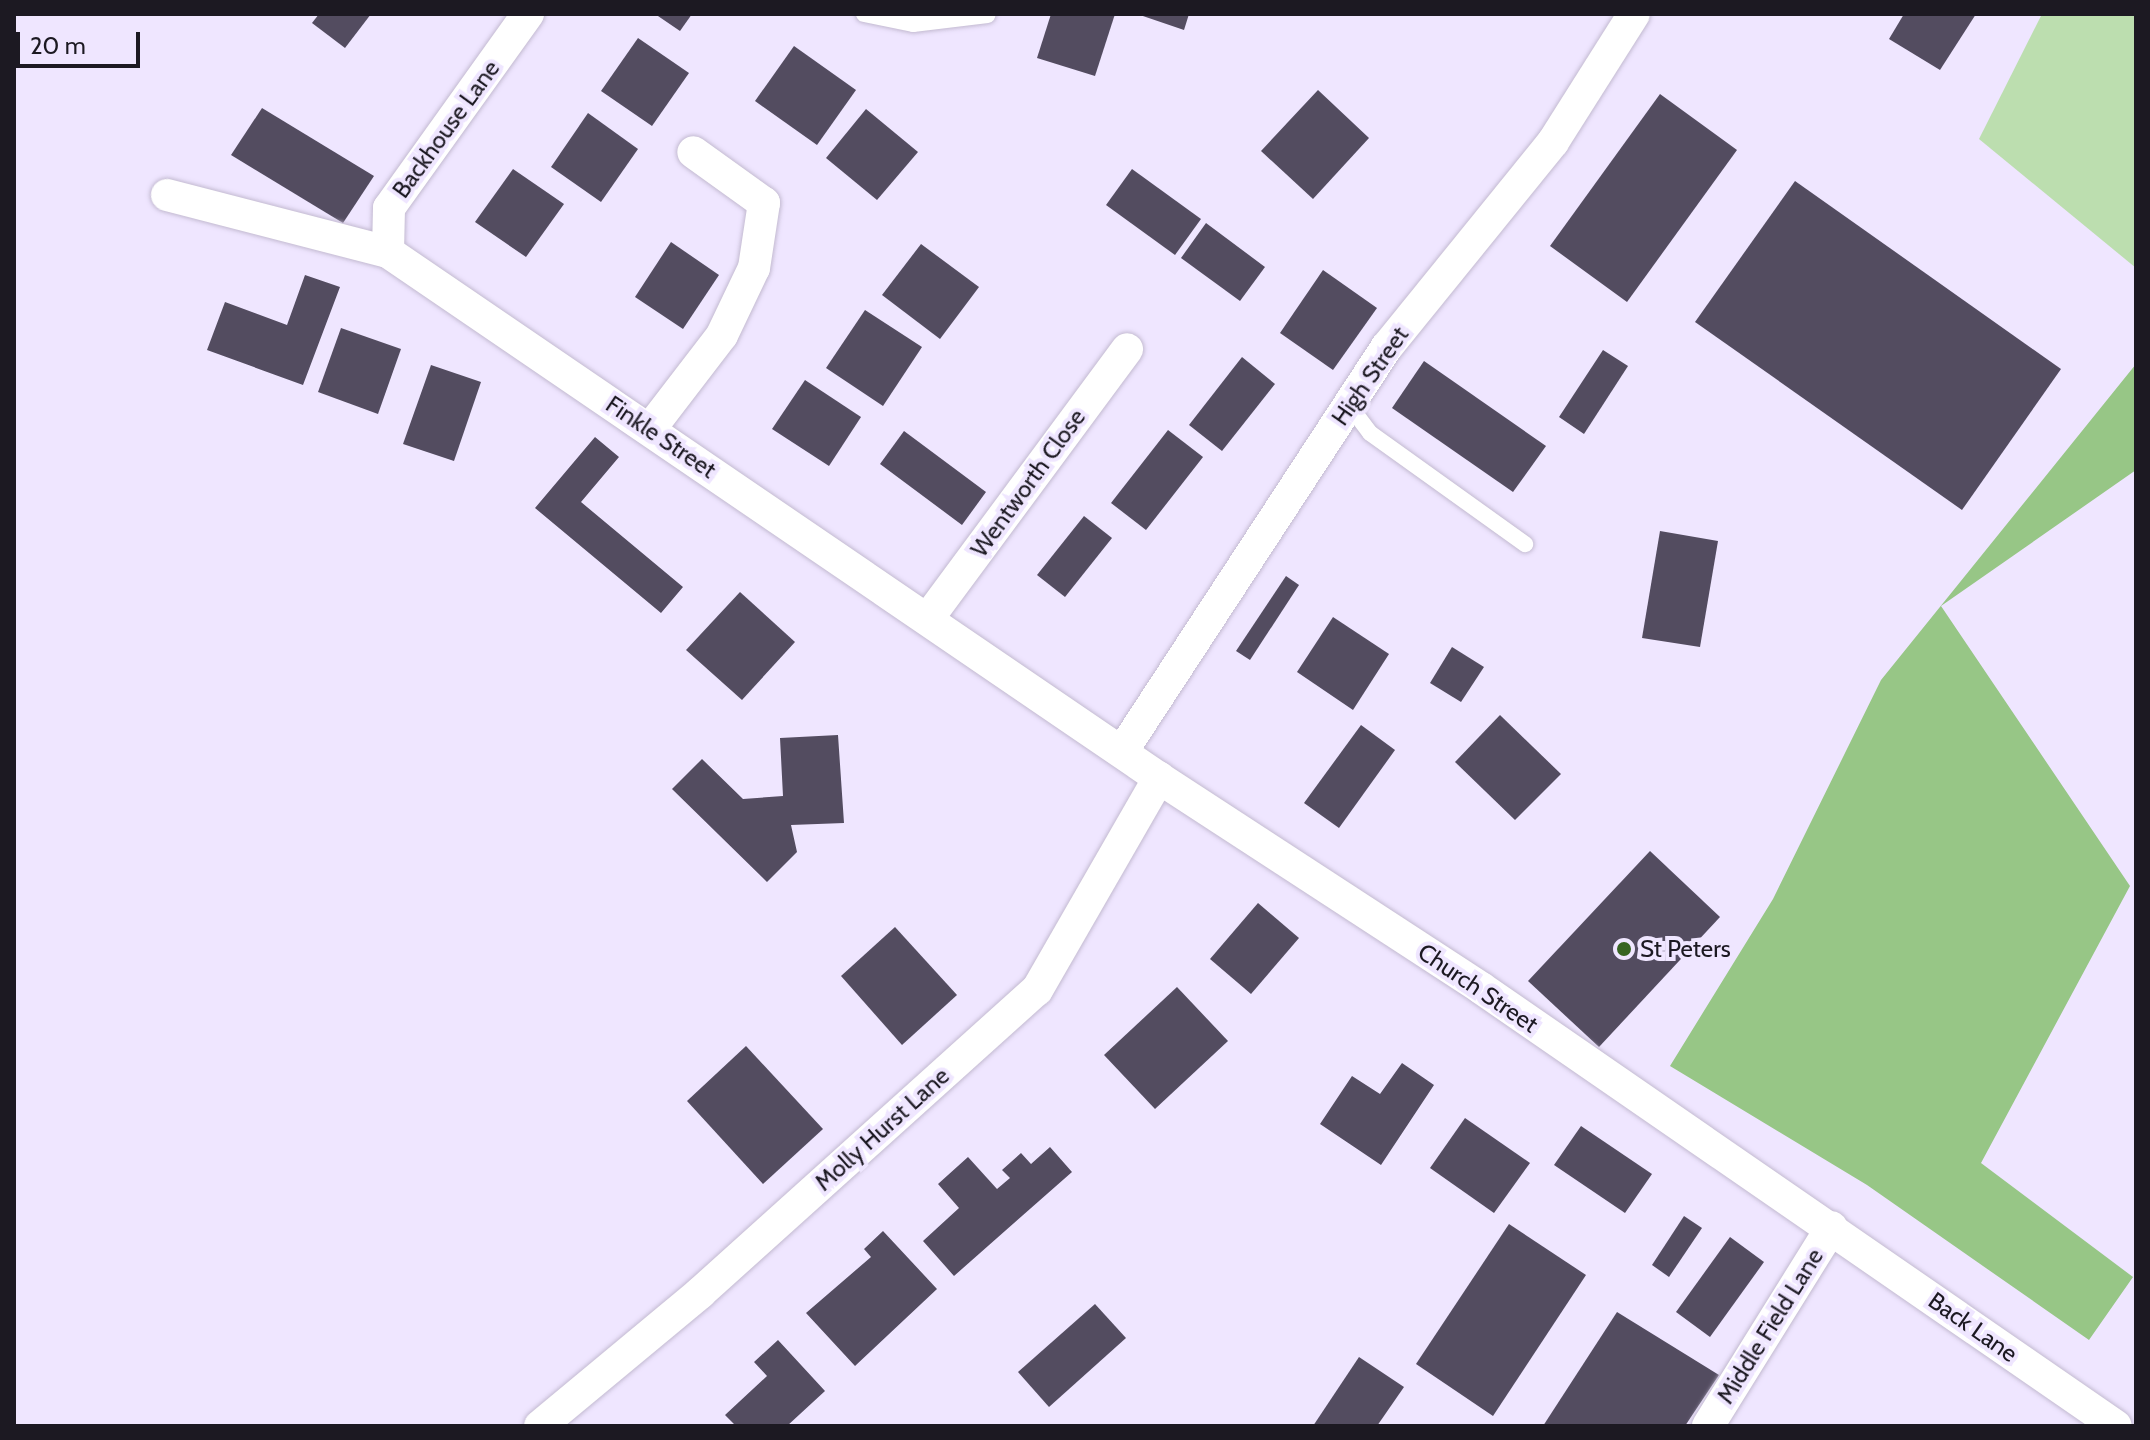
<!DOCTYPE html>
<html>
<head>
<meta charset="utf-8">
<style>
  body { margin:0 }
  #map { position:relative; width:2150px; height:1440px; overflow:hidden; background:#efe6ff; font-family:Cabin,sans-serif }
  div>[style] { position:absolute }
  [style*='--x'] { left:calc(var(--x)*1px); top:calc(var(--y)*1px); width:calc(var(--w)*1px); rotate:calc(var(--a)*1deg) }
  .green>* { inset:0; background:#bcdeaf }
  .forest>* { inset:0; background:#97c686 }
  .building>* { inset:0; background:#534c60 }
  .roads { filter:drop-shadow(0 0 2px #c3bad1) drop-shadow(0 0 2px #c3bad1) }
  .lane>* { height:16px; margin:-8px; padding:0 8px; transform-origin:8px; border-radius:8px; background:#fff }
  .street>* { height:32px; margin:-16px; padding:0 16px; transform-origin:16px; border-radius:16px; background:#fff }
  .dots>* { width:22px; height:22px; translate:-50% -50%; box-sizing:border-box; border:4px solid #efe6ff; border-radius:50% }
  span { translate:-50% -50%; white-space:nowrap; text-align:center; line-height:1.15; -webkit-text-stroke:8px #efe6ff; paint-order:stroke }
  .street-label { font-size:24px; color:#1c1922 }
  .poi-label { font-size:24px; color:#1c1922 }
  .left { translate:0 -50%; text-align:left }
  .frame { position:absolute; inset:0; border:16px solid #1c1922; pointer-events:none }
  .scale { position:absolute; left:16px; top:32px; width:124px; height:36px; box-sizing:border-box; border:4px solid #1c1922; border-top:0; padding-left:10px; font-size:24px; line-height:28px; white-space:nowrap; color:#1c1922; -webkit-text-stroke:6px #efe6ff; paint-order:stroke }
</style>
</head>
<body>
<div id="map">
  <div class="green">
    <div style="clip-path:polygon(2042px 14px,2136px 14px,2136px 268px,1979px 139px)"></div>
  </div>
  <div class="forest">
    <div style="clip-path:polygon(2136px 364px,2136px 470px,1941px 606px,2130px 886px,1981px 1163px,2133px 1277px,2089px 1340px,1867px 1185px,1670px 1066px,1773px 899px,1881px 680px)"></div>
  </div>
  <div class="building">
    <div style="clip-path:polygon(319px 14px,371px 14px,345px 48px,312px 23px)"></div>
    <div style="clip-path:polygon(655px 14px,692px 14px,680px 31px)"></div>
    <div style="clip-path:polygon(1051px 14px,1115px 14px,1095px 76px,1037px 58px)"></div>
    <div style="clip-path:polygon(1137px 14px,1189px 14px,1184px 30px)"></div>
    <div style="clip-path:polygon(1904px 14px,1976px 14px,1940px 70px,1889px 39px)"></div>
    <div style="clip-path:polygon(638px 38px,689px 73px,652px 126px,601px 91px)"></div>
    <div style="clip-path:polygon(794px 46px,856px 90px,817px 145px,755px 101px)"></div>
    <div style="clip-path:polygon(1318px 90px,1369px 138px,1313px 199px,1261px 151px)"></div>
    <div style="clip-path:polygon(1660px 94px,1737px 150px,1627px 302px,1550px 246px)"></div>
    <div style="clip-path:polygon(262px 108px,374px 176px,343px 223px,231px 155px)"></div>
    <div style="clip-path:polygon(866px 109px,918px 152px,877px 200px,826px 158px)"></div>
    <div style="clip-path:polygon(588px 113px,638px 149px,601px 202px,551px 167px)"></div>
    <div style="clip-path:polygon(513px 169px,564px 204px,526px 257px,475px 222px)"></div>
    <div style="clip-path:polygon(1132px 169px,1201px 219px,1175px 255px,1106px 205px)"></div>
    <div style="clip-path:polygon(1795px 181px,2061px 369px,1962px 510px,1695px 322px)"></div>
    <div style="clip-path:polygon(1206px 223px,1265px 267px,1240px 301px,1181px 258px)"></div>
    <div style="clip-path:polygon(671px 242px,719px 275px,683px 329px,635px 297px)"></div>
    <div style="clip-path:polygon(921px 244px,979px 287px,940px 339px,882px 295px)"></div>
    <div style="clip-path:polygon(1323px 270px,1377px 308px,1333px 370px,1280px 333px)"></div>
    <div style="clip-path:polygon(305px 275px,340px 287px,303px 385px,207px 350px,225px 302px,287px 325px)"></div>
    <div style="clip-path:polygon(865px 310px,922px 347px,883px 406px,826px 368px)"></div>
    <div style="clip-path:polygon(341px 328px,401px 349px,378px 414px,318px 392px)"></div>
    <div style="clip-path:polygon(1603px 350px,1628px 366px,1584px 434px,1559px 417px)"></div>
    <div style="clip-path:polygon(1242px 357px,1275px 384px,1222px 451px,1189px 425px)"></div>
    <div style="clip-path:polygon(1424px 361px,1546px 446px,1513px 492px,1392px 408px)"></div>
    <div style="clip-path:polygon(431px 365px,481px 382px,454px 461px,403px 444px)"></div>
    <div style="clip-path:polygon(805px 380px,861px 417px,829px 466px,772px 429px)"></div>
    <div style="clip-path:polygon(1168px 430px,1203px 457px,1146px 530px,1111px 503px)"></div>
    <div style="clip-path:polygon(904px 431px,986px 492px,962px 525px,880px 464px)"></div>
    <div style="clip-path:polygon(595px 437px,619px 457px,581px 502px,683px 587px,661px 613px,535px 508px)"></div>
    <div style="clip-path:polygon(1084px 516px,1112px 538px,1065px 597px,1037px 575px)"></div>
    <div style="clip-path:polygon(1660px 531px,1718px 541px,1700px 647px,1642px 638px)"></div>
    <div style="clip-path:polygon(1286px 576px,1299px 585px,1250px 660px,1236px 651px)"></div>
    <div style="clip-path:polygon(740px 592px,795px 642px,742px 700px,686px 650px)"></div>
    <div style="clip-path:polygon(1333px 617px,1389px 654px,1353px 710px,1297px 672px)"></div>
    <div style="clip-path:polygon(1452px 647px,1484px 667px,1461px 702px,1430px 683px)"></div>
    <div style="clip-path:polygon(1500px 715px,1561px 774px,1515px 820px,1455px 762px)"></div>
    <div style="clip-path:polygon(1361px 725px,1395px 750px,1339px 828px,1304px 803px)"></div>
    <div style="clip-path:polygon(838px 735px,844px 823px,791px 825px,797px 852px,767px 882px,672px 789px,702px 759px,743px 799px,783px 796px,780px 738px)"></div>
    <div style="clip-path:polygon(1650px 851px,1720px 917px,1599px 1047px,1528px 981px)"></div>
    <div style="clip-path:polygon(1258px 903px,1299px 938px,1251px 994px,1210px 959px)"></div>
    <div style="clip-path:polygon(895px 927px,957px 995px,902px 1045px,841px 976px)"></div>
    <div style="clip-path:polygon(1177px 987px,1228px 1041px,1155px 1109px,1104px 1055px)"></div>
    <div style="clip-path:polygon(746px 1046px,823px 1129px,763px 1184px,687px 1101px)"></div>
    <div style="clip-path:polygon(1402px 1063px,1434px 1085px,1381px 1165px,1320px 1124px,1352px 1076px,1380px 1094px)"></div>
    <div style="clip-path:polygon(1465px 1118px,1530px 1163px,1494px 1213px,1430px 1168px)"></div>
    <div style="clip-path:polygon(1581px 1126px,1652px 1174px,1625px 1213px,1554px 1165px)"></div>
    <div style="clip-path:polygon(1050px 1147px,1072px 1172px,954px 1276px,923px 1241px,959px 1208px,938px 1184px,968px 1157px,997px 1189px,1010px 1178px,1002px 1170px,1021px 1153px,1031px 1164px)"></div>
    <div style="clip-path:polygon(1684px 1216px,1702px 1228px,1669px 1277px,1652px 1265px)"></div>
    <div style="clip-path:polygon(1509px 1224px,1586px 1275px,1493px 1416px,1416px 1364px)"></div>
    <div style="clip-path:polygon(883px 1231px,937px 1289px,855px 1366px,806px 1313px,871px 1257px,864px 1249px)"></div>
    <div style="clip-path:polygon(1730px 1237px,1764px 1262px,1710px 1337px,1676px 1312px)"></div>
    <div style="clip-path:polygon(1095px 1304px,1126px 1338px,1049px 1407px,1018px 1372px)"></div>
    <div style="clip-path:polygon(1617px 1312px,1719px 1375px,1685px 1426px,1543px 1426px)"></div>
    <div style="clip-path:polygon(778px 1340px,825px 1391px,787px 1426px,736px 1426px,725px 1415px,767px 1376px,754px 1362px)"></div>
    <div style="clip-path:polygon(1359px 1357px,1404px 1387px,1377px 1426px,1313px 1426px)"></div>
  </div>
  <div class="roads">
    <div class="lane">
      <div style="--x:864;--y:14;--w:50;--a:11.5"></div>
      <div style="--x:913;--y:24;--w:75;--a:-6.9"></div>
      <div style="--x:1349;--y:405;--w:35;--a:53"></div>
      <div style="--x:1370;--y:433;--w:191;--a:35.6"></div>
    </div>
    <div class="street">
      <div style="--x:167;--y:195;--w:228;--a:14.5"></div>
      <div style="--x:388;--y:252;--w:933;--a:34.3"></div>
      <div style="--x:1159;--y:778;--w:384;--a:33.1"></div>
      <div style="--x:1481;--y:988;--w:771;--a:34.6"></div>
      <div style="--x:388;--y:252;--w:44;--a:-88.7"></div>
      <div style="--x:389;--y:208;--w:239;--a:-54.4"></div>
      <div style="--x:650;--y:429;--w:118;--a:-52.5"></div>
      <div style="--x:722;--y:335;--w:74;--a:-64.5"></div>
      <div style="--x:754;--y:268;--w:66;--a:-81.3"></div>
      <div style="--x:764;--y:203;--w:87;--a:-144.3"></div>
      <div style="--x:929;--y:617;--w:333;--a:-53.5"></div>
      <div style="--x:1123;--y:750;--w:482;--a:-56.8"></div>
      <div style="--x:1387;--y:347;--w:264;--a:-51"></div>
      <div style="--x:1553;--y:142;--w:151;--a:-57.7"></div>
      <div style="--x:540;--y:1426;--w:208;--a:-39.7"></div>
      <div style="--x:700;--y:1293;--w:453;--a:-42"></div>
      <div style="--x:1037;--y:990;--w:245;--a:-60.1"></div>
      <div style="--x:1708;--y:1426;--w:234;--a:-58.1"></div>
    </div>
  </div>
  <div class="dots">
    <div style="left:1624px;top:949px;background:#376422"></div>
  </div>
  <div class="street-label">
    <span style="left:446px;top:129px;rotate:-54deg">Backhouse Lane</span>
    <span style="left:1370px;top:376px;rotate:-55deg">High Street</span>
    <span style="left:661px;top:437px;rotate:34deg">Finkle Street</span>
    <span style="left:1028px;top:483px;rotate:-54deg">Wentworth Close</span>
    <span style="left:1478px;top:988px;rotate:34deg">Church Street</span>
    <span style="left:882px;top:1129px;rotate:-42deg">Molly Hurst Lane</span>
    <span style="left:1770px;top:1326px;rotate:-58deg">Middle Field Lane</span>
    <span style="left:1973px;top:1327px;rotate:35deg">Back Lane</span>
  </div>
  <div class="poi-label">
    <span class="left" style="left:1640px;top:949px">St Peters</span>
  </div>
  <div class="frame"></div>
  <div class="scale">20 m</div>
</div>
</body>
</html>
